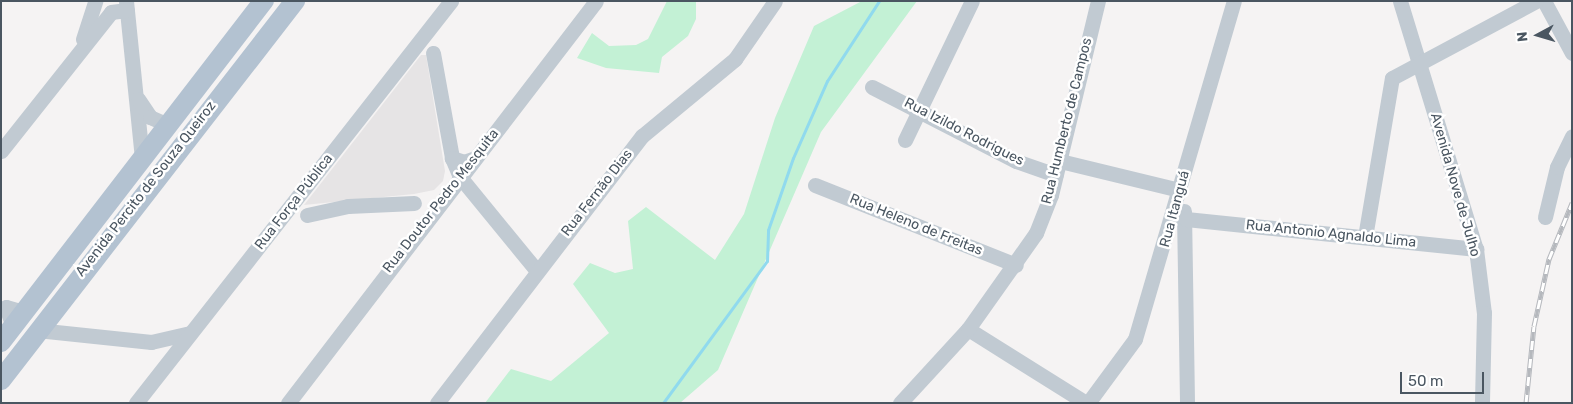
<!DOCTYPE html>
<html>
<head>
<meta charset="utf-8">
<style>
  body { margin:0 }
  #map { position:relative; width:1573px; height:404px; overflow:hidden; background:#f5f3f3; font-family:Rubik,sans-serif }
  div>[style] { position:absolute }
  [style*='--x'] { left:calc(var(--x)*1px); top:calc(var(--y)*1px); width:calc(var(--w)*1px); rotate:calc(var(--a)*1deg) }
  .education>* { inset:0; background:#e6e4e5 }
  .green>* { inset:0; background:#c3f1d5 }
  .stream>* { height:3px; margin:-1.5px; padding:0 1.5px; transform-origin:1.5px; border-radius:1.5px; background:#90daee }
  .minor>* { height:15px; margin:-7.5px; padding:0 7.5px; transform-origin:7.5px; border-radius:7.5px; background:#c1cad2 }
  .major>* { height:20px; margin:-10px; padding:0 10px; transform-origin:10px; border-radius:10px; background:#b3c2d1 }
  .rail>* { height:5px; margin-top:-2.5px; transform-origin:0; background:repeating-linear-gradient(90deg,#fff 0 9px,#b5b8bd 0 18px); box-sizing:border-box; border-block:1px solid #b5b8bd }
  span { translate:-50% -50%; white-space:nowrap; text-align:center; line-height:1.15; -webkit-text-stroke:5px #fff; paint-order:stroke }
  .street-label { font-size:14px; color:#4a5661 }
  .frame { position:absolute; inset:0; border:2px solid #4a5661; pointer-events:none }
  .north { position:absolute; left:1513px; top:10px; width:50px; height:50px; -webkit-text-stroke:4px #fff; paint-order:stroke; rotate:264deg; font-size:14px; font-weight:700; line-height:20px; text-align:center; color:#4a5661 }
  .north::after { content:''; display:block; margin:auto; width:18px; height:22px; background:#4a5661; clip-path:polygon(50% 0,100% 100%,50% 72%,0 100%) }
  .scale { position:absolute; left:1400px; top:372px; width:84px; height:22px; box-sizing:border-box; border:2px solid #4a5661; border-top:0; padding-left:6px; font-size:15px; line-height:18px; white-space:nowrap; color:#4a5661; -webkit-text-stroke:4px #fff; paint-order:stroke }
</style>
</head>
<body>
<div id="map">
  <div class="education">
    <div style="clip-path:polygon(421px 55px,426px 55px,445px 171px,443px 181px,434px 190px,414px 194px,304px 205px)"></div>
  </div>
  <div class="green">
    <div style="clip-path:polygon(667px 1px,696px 1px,696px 19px,688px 36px,662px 57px,659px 73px,606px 68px,577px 58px,592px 33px,609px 46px,636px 45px,648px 39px)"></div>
    <div style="clip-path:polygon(862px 1px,917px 1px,821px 132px,718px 370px,680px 403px,485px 403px,511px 369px,551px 381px,609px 333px,573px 284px,590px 263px,615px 273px,633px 269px,628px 221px,646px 207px,715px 260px,744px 214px,775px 118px,814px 26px)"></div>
  </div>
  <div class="stream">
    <div style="--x:663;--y:403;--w:176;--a:-53.8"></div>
    <div style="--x:767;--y:261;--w:31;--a:-88"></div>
    <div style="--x:768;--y:230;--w:76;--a:-70.9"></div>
    <div style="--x:793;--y:158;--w:84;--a:-66.2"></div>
    <div style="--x:827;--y:81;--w:95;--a:-57"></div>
  </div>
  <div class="minor">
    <div style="--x:126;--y:1;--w:158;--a:84.2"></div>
    <div style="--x:1400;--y:1;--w:259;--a:73"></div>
    <div style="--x:1476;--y:249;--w:64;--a:82.9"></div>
    <div style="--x:1484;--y:313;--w:90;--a:91.3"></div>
    <div style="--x:1544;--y:1;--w:59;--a:61.7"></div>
    <div style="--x:83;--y:39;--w:40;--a:-72"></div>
    <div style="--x:433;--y:53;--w:107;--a:79.7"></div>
    <div style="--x:872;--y:87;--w:162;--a:27.2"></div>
    <div style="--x:1016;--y:161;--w:42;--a:19.3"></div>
    <div style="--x:138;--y:99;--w:22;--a:56"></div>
    <div style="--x:150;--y:117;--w:20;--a:24"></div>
    <div style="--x:905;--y:140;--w:154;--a:-64.3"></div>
    <div style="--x:1;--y:151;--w:177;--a:-51.6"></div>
    <div style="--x:111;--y:12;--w:16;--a:-7"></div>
    <div style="--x:475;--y:158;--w:12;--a:160"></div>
    <div style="--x:464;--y:162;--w:13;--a:-162"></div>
    <div style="--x:452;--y:158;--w:21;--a:67"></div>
    <div style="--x:460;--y:177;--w:120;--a:50.7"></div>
    <div style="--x:1060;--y:161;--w:123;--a:13.6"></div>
    <div style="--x:815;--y:185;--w:216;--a:21.7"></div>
    <div style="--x:1184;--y:211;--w:192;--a:89.1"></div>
    <div style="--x:307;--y:215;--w:42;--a:-12.4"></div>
    <div style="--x:348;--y:206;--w:66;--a:-2.6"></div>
    <div style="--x:1545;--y:217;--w:51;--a:-76.5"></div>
    <div style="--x:1557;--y:167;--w:34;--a:-64"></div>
    <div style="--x:1186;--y:219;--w:292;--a:5.9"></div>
    <div style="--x:1365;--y:237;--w:161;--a:-80.4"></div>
    <div style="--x:1392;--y:78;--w:163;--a:-28.1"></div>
    <div style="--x:13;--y:327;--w:21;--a:-109"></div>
    <div style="--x:6;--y:307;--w:19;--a:16"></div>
    <div style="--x:968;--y:329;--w:139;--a:32.1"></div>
    <div style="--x:37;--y:330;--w:115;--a:6"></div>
    <div style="--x:151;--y:342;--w:39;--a:-13"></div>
    <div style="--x:136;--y:403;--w:511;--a:-51.92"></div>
    <div style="--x:288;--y:403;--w:506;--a:-52.54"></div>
    <div style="--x:437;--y:403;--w:337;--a:-52.5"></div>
    <div style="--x:642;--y:136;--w:121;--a:-39.6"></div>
    <div style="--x:735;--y:59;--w:70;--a:-55.4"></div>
    <div style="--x:900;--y:403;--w:100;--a:-47.4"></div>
    <div style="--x:968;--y:329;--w:118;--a:-54.7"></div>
    <div style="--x:1036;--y:233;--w:41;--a:-68.5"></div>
    <div style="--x:1051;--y:195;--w:200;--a:-76.4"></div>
    <div style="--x:1088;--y:403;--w:79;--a:-53.7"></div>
    <div style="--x:1135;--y:339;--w:352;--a:-73.7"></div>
  </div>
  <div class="major">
    <div style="--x:1;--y:342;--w:431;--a:-52.4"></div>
    <div style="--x:1;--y:380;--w:480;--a:-52.2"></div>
  </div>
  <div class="rail">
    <div style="--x:1526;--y:403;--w:77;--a:-84.1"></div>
    <div style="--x:1534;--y:326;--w:69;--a:-77.4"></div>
    <div style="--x:1549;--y:259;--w:61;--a:-67.7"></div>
  </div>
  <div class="street-label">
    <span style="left:1067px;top:121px;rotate:-76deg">Rua Humberto de Campos</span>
    <span style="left:964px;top:132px;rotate:27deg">Rua Izildo Rodrigues</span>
    <span style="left:1455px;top:185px;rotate:74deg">Avenida Nove de Julho</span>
    <span style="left:146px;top:189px;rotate:-52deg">Avenida Percito de Souza Queiroz</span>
    <span style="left:597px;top:193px;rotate:-52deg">Rua Fernão Dias</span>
    <span style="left:441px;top:201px;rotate:-52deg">Rua Doutor Pedro Mesquita</span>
    <span style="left:294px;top:202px;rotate:-52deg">Rua Força Pública</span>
    <span style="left:1175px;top:209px;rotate:-75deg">Rua Itanguá</span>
    <span style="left:916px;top:225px;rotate:22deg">Rua Heleno de Freitas</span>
    <span style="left:1331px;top:234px;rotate:6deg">Rua Antonio Agnaldo Lima</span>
  </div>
  <div class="frame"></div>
  <div class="north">N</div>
  <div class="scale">50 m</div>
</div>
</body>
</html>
